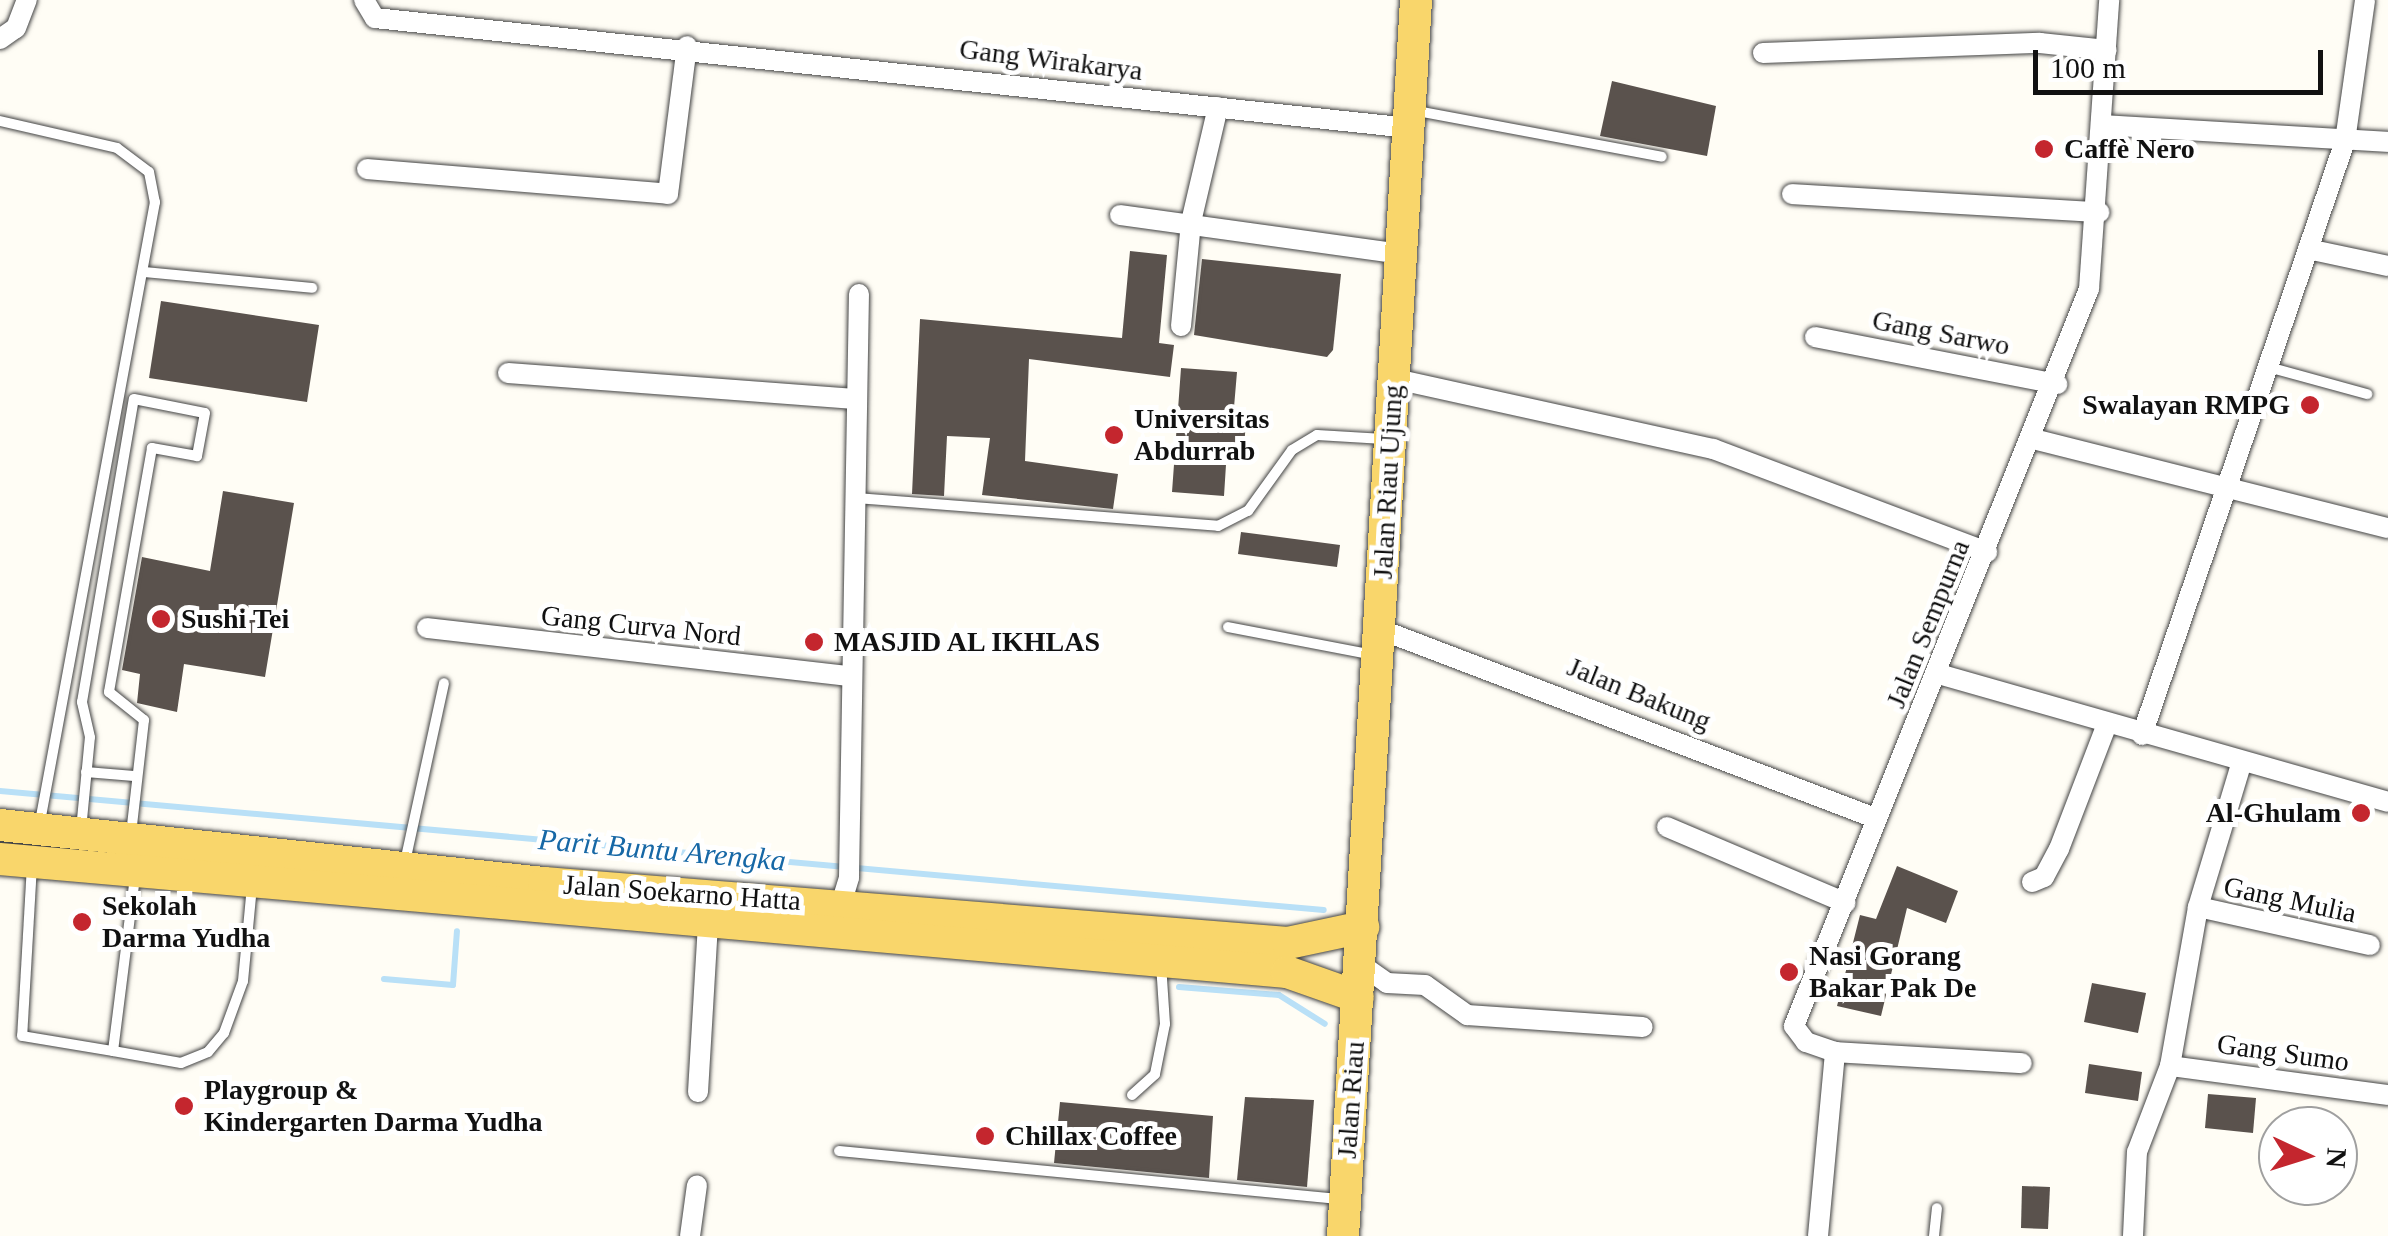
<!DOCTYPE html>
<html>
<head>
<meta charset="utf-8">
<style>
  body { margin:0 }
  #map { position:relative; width:2388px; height:1236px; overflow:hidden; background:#fffdf5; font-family:"Times New Roman",serif }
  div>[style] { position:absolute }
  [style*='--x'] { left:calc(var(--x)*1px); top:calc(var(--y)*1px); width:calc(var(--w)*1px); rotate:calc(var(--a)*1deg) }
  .stream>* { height:6px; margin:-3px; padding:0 3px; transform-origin:3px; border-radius:3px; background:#b9e0f7 }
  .building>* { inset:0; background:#5a524d }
  .roads { filter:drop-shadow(0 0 2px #444) drop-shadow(0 0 2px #444) }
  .service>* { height:10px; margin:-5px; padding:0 5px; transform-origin:5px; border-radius:5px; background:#fff }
  .minor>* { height:20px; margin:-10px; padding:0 10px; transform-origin:10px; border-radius:10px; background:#fff }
  .primary>* { height:32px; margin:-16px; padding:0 16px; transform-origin:16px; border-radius:16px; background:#f9d66b }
  .dots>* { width:28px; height:28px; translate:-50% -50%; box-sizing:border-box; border:5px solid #fff; border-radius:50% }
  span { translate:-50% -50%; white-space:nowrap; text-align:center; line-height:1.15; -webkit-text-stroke:10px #fff; paint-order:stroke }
  .street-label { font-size:28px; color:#111 }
  .poi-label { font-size:28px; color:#111; font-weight:700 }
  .left { translate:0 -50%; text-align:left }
  .right { translate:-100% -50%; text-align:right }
  .water-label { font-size:30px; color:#1768a6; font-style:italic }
  .north { position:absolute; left:2258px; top:1106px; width:100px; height:100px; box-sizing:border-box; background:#fff; border:2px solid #a0a0a0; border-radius:50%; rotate:94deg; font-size:28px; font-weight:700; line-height:40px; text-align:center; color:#111 }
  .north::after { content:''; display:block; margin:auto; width:35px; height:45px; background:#c4262e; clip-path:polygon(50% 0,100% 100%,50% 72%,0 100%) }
  .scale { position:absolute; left:2033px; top:50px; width:290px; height:45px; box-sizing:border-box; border:5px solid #111; border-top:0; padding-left:12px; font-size:30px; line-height:35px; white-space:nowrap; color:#111; -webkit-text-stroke:8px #fff; paint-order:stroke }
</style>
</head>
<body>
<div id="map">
  <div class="stream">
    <div style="--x:0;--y:791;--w:1329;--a:5.14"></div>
    <div style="--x:384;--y:979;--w:69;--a:5"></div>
    <div style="--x:453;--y:985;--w:54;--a:-85.8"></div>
    <div style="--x:1179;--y:987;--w:100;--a:4.6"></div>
    <div style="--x:1279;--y:995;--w:54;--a:32.2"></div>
  </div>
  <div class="building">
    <div style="clip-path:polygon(1612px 81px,1716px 106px,1707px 156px,1600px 136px)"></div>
    <div style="clip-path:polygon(1130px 251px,1167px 255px,1159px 343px,1174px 345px,1170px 377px,1029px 359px,1025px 461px,1118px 474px,1113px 509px,982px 495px,990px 438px,947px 436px,944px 496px,912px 494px,920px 319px,1122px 338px)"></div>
    <div style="clip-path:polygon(1202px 259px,1341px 274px,1333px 350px,1327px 357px,1194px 335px)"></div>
    <div style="clip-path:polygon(161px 301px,319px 325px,307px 402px,149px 378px)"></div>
    <div style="clip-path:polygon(1181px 368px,1237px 372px,1233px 419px,1246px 419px,1244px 450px,1227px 449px,1224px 496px,1172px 492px)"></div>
    <div style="clip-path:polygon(223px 491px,294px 503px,265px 677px,184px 664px,177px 712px,137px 703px,140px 674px,122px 670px,142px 557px,210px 571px)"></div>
    <div style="clip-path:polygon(1241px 532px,1340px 545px,1337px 567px,1238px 554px)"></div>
    <div style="clip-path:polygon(1897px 866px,1958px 891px,1946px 923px,1907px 908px,1881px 1016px,1837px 1006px,1860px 915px,1876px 919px)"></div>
    <div style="clip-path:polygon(2092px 983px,2146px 993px,2138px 1033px,2084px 1022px)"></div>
    <div style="clip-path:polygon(2089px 1064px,2142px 1072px,2138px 1101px,2085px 1093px)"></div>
    <div style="clip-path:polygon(2208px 1094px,2256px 1098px,2253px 1133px,2205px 1128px)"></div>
    <div style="clip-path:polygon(1245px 1097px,1314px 1100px,1307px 1187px,1237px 1180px)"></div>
    <div style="clip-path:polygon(1060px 1102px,1213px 1116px,1209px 1178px,1054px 1163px)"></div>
    <div style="clip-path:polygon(2022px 1186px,2050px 1187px,2048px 1229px,2021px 1228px)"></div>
  </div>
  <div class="roads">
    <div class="service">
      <div style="--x:1412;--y:110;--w:254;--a:10.6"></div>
      <div style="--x:0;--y:121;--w:120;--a:13"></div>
      <div style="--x:117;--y:148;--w:40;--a:37"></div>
      <div style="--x:149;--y:172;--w:31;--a:79"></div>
      <div style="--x:155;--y:202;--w:631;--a:100.51"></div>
      <div style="--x:144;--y:272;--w:169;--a:5.4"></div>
      <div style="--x:2268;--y:367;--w:103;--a:15.3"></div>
      <div style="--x:856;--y:498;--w:363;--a:4.4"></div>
      <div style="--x:1218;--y:526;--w:34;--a:-27"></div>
      <div style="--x:1248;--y:511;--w:75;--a:-54.2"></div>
      <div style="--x:1292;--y:450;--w:29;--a:-31"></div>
      <div style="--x:1317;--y:435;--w:67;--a:3.4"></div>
      <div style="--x:1228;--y:627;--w:148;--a:10.9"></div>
      <div style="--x:86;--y:772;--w:48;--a:4.8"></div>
      <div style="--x:81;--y:830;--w:93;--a:-84.5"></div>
      <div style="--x:90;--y:737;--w:36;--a:-103"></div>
      <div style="--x:82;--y:702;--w:307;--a:-80.3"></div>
      <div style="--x:134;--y:399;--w:72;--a:11.2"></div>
      <div style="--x:205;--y:413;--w:44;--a:100.5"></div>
      <div style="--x:197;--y:456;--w:46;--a:-169.9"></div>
      <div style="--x:152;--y:448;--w:248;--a:100"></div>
      <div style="--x:109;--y:692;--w:45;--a:38.7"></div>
      <div style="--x:144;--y:720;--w:115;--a:96.5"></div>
      <div style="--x:405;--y:862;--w:183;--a:-77.7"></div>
      <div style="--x:32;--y:865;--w:171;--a:93.3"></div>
      <div style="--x:22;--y:1036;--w:92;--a:9.4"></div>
      <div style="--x:113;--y:1051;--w:176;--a:-82.8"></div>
      <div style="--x:113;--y:1051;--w:69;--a:10"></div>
      <div style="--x:181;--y:1063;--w:29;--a:-22"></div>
      <div style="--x:208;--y:1052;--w:25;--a:-50"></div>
      <div style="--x:224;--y:1033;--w:55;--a:-69.9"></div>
      <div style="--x:243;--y:981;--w:96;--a:-84.6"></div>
      <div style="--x:1132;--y:1095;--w:31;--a:-42"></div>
      <div style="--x:1155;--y:1074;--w:51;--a:-78.7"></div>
      <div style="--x:1165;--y:1024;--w:60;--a:-93.8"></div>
      <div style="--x:839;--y:1151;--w:502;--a:5.48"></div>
      <div style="--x:1934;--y:1236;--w:28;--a:-84"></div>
    </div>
    <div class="minor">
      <div style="--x:364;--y:0;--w:21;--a:59"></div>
      <div style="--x:375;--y:18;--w:1040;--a:6.07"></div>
      <div style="--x:0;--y:39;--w:19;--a:-35"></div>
      <div style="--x:16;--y:28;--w:30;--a:-69"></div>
      <div style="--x:1763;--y:53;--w:277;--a:-2.1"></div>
      <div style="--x:2040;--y:43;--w:67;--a:6"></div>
      <div style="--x:2103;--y:125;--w:286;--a:3.4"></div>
      <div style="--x:367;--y:169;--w:302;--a:4.7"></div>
      <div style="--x:668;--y:194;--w:149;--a:-82.7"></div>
      <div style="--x:1792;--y:194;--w:308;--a:3.4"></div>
      <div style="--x:1120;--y:215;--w:284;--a:7.9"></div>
      <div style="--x:2308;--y:249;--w:82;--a:12"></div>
      <div style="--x:1181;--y:326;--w:104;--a:-84.5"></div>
      <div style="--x:1191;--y:222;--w:118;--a:-76.8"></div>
      <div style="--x:1815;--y:337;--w:247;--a:11"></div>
      <div style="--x:508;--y:373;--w:348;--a:4.3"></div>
      <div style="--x:1395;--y:379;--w:326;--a:12.4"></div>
      <div style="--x:1713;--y:449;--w:293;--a:20.6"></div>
      <div style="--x:2033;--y:439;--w:366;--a:14.1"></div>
      <div style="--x:427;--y:628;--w:426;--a:6.5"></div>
      <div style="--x:1379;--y:629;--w:531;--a:20.86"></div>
      <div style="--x:1939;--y:674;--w:467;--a:15.9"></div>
      <div style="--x:2142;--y:735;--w:628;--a:-71.13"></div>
      <div style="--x:2345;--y:141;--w:142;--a:-81.9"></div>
      <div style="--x:1667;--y:827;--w:194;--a:23"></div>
      <div style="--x:2032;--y:882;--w:13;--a:-23"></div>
      <div style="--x:2044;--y:877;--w:32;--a:-62"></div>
      <div style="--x:2059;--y:849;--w:134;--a:-69"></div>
      <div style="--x:841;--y:904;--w:28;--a:-73"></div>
      <div style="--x:849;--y:877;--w:583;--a:-89.02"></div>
      <div style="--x:2198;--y:907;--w:176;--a:12.5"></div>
      <div style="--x:1360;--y:964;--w:33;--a:35"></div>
      <div style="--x:1387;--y:983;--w:38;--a:3"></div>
      <div style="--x:1425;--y:985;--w:52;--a:35.5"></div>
      <div style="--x:1467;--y:1015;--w:176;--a:3.9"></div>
      <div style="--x:1835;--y:1052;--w:187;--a:3.4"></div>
      <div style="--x:2170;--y:1066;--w:220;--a:7.6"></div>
      <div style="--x:698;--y:1092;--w:167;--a:-86.6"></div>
      <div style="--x:690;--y:1236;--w:51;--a:-82.2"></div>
      <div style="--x:1818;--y:1236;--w:185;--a:-84.7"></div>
      <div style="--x:1835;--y:1052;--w:31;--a:-161"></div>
      <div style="--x:1806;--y:1042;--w:20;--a:-127"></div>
      <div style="--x:1794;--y:1026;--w:794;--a:-68.19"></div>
      <div style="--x:2089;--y:289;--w:290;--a:-86"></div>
      <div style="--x:2133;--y:1236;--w:84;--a:-87.3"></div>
      <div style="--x:2137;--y:1152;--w:92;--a:-69"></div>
      <div style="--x:2170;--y:1066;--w:161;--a:-80"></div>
      <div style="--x:2198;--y:907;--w:148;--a:-73.2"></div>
    </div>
    <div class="primary">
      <div style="--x:0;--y:825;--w:547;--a:6.09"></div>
      <div style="--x:544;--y:883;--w:746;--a:4.61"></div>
      <div style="--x:1288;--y:943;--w:77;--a:-12"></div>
      <div style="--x:0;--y:859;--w:1292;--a:5.02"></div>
      <div style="--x:1287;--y:972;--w:75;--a:19.4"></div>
      <div style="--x:1343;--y:1236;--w:1238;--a:-86.62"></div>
    </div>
  </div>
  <div class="dots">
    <div style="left:2044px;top:149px;background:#c4262e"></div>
    <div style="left:2310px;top:405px;background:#c4262e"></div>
    <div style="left:1114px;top:435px;background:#c4262e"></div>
    <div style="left:161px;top:619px;background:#c4262e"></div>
    <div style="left:814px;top:642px;background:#c4262e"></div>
    <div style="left:2361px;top:813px;background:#c4262e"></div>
    <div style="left:82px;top:922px;background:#c4262e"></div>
    <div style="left:1789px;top:972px;background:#c4262e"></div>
    <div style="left:184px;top:1106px;background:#c4262e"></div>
    <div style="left:985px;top:1136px;background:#c4262e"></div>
  </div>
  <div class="street-label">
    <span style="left:1051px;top:60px;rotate:7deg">Gang Wirakarya</span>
    <span style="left:1941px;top:333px;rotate:11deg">Gang Sarwo</span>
    <span style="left:1388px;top:482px;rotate:-87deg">Jalan Riau Ujung</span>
    <span style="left:1928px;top:624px;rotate:-68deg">Jalan Sempurna</span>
    <span style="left:641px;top:626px;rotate:6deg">Gang Curva Nord</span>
    <span style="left:1639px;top:694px;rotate:22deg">Jalan Bakung</span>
    <span style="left:682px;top:893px;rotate:4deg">Jalan Soekarno Hatta</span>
    <span style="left:2290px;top:900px;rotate:12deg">Gang Mulia</span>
    <span style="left:2283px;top:1053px;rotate:8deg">Gang Sumo</span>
    <span style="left:1351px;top:1100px;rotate:-86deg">Jalan Riau</span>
  </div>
  <div class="poi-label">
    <span class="left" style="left:2064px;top:149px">Caffè Nero</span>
    <span class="right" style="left:2290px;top:405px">Swalayan RMPG</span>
    <span class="left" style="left:1134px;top:435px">Universitas<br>Abdurrab</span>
    <span class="left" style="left:181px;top:619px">Sushi Tei</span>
    <span class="left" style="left:834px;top:642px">MASJID AL IKHLAS</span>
    <span class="right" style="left:2341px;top:813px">Al-Ghulam</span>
    <span class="left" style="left:102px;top:922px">Sekolah<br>Darma Yudha</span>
    <span class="left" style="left:1809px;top:972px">Nasi Gorang<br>Bakar Pak De</span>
    <span class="left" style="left:204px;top:1106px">Playgroup &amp;<br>Kindergarten Darma Yudha</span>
    <span class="left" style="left:1005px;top:1136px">Chillax Coffee</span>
  </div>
  <div class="water-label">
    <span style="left:662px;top:850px;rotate:5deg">Parit Buntu Arengka</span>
  </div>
  <div class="north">N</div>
  <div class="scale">100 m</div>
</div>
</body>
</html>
